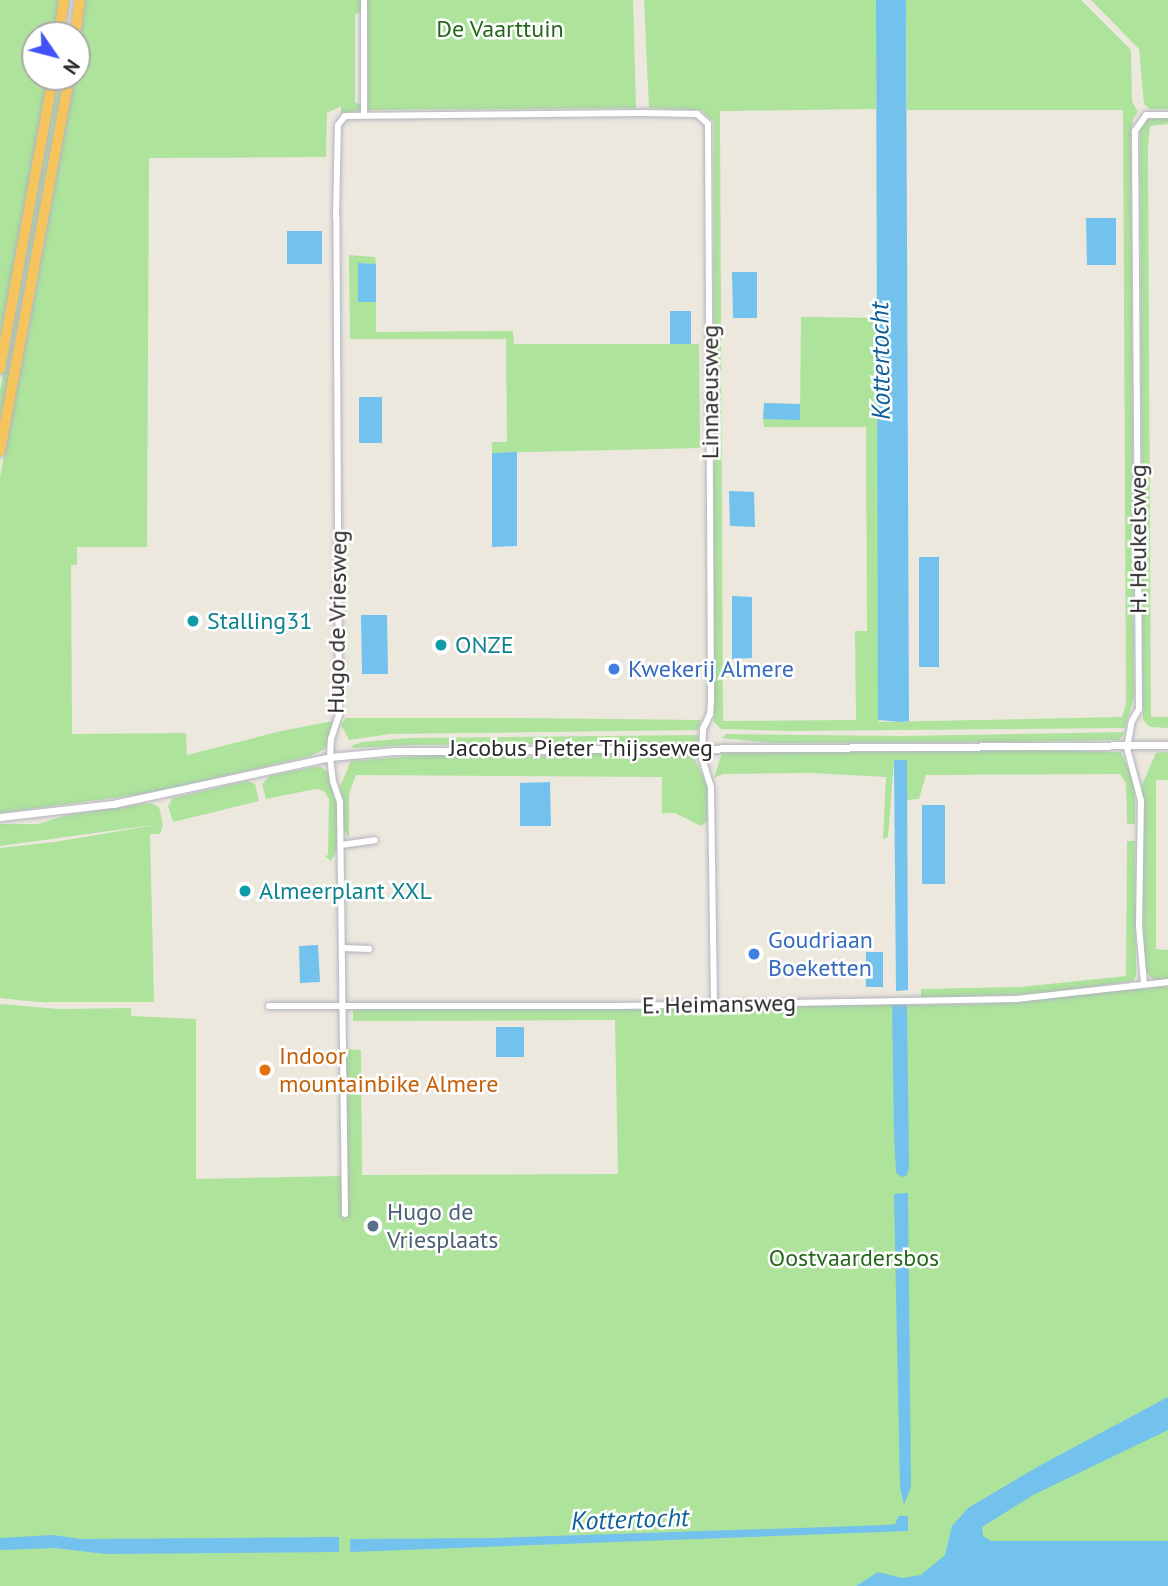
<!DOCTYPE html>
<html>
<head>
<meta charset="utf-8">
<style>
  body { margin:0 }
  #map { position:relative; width:1168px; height:1586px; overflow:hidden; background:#ede8de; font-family:"PT Sans",sans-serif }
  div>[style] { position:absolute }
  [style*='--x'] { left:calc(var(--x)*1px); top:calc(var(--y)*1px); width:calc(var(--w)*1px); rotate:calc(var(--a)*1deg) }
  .green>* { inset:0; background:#ade39b }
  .water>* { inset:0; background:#72c2ed }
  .roads { filter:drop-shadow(0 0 2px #b1b3bf) drop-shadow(0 0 2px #b1b3bf) }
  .minor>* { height:6px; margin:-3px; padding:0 3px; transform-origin:3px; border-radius:3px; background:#fff }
  .tertiary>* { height:7px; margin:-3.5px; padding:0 3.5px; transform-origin:3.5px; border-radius:3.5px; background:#fff }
  .trunk>* { height:10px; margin:-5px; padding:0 5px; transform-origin:5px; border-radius:5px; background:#f6c45c }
  .dots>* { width:19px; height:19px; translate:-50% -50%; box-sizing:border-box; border:4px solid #fff; border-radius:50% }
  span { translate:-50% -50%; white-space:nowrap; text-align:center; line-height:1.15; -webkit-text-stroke:5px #fff; paint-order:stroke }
  .park-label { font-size:24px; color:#25681b }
  .street-label { font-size:24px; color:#2b2b2b }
  .culture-label { font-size:24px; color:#0d838f }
  .left { translate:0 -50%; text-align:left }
  .shop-label { font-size:24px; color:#366cbe }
  .food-label { font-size:24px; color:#c56008 }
  .service-label { font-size:24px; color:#4e5e75 }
  .water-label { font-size:26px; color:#0f5f9b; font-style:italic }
  .north { position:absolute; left:21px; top:21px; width:70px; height:70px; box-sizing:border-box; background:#fff; border:2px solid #aaa; border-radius:50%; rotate:125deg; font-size:19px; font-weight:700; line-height:28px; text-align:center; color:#2b2b2b }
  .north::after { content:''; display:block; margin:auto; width:24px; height:32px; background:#4052f8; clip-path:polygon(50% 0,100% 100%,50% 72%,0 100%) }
</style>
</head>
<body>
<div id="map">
  <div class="green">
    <div style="clip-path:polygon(0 0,61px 0,56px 35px,35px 35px,35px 77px,50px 77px,0 342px)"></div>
    <div style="clip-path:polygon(84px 0,361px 0,361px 13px,355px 14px,355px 103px,361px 104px,361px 110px,341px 114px,341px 106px,327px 113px,326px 157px,149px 158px,147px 547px,77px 547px,77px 565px,71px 565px,72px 734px,186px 733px,187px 755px,281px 731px,333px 721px,325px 749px,311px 756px,151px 793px,0 813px,0 477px,52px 200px,72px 77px,77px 77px,77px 46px)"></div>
    <div style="clip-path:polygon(367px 0,633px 0,636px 108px,368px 110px)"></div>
    <div style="clip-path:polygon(644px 0,876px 0,876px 109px,720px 111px,723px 721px,856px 720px,855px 631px,867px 631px,866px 427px,764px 427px,763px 419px,800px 419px,801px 317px,813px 317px,877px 318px,879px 722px,1122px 717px,1126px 704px,1123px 110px,907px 110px,906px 0,1081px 0,1131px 50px,1132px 101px,1138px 112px,1133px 119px,1131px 134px,1134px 698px,1125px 728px,787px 731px,721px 729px,714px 722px,714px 122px,701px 110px,649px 108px)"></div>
    <div style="clip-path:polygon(1091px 0,1168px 0,1168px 109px,1150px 109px,1144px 104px,1139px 49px)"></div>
    <div style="clip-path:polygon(57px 77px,66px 77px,0 437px,0 390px)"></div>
    <div style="clip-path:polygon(1168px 118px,1168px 124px,1150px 126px,1148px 148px,1151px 717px,1168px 717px,1168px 728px,1150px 727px,1143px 720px,1140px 135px,1140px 126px,1146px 119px)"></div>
    <div style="clip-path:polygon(349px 255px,375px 257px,376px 264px,358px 263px,359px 302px,376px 302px,376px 332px,513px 331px,514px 344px,699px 344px,700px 448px,492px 453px,492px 442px,507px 442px,506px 339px,350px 339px)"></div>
    <div style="clip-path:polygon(346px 718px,520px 718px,701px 720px,698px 730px,390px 734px,349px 740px,341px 725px)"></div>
    <div style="clip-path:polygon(1125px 732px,1120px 740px,1008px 742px,772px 743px,722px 738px,726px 734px,902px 736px)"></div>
    <div style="clip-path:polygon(698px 735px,699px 740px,693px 743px,407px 745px,354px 748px,351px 746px,362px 742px,410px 738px)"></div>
    <div style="clip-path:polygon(1036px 750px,1121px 752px,1135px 784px,1135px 824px,1127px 824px,1126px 783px,1120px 774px,926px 775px,919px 799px,907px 800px,907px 761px,894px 761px,888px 837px,883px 839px,886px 777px,811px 773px,723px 774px,714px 778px,722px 753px)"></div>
    <div style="clip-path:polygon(558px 752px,692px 754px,707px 785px,707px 821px,701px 826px,675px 813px,662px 813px,662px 777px,356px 775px,349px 794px,349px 838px,343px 827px,340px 787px,351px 761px,446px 754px,519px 753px,529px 757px,547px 756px)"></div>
    <div style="clip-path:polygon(1168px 752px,1168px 780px,1156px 780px,1156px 949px,1168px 950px,1168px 980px,1155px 982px,1144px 969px,1142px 785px,1156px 753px)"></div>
    <div style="clip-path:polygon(314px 767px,321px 767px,328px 772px,337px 801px,337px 850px,331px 861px,325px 856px,328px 855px,329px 799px,324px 791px,315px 789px,266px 799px,262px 784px,270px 776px)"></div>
    <div style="clip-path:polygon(247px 781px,255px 784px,259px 801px,173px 822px,168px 806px,173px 798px)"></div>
    <div style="clip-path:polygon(150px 803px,159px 807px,163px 825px,160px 834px,150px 834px,154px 1002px,37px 1002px,0 998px,0 848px,55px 842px,161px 824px,0 846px,0 824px,38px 824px,67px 815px)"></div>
    <div style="clip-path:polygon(1127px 841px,1135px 841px,1136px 976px,1133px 981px,1045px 993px,921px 999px,921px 989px,1020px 987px,1126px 976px)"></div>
    <div style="clip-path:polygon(1168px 986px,1168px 1586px,0 1586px,0 1004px,59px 1009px,131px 1008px,131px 1016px,196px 1019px,196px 1179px,343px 1176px,346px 1049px,361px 1050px,362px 1175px,618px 1174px,615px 1020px,353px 1021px,353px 1010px,355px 1008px,892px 1004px,893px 1024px,906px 1023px,907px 1005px,981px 1004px)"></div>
  </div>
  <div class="water">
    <div style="clip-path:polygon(876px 0,906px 0,909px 721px,902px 722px,878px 720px)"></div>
    <div style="clip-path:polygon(1086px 218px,1116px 218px,1116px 265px,1087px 265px)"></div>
    <div style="clip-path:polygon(287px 231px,322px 231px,322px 264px,287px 264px)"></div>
    <div style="clip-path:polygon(358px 263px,376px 264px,376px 302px,358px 302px)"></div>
    <div style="clip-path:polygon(732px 272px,757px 272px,757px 318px,733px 318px)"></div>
    <div style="clip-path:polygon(670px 311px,691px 311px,691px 344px,670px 344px)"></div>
    <div style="clip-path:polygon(359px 397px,382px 397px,382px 443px,359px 443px)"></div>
    <div style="clip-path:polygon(764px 403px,800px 404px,800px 420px,763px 419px)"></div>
    <div style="clip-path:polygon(517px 452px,517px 546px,492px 547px,492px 453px)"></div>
    <div style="clip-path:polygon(729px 491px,754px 492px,755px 527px,730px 526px)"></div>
    <div style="clip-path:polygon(919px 557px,939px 557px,939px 667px,919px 667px)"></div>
    <div style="clip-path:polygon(732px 596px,752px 597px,752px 658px,732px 659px)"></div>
    <div style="clip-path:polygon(361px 615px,387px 615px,388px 674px,362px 674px)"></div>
    <div style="clip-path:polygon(907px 760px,908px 990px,896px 991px,894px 760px)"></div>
    <div style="clip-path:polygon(550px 782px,551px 826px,520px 826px,520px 783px)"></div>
    <div style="clip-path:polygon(922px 805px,945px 805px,945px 884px,922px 884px)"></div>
    <div style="clip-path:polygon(318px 945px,320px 982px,300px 983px,299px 946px)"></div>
    <div style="clip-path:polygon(866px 952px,883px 952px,883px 987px,866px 987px)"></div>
    <div style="clip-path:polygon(892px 1004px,907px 1005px,909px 1167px,907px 1175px,902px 1177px,896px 1173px,894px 1132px)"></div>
    <div style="clip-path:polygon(496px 1027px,524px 1027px,524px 1057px,496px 1057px)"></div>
    <div style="clip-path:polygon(908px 1193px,911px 1487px,904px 1505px,900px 1487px,894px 1194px)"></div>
    <div style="clip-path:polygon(1168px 1397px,1168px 1430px,1033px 1495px,982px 1527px,983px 1536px,991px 1541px,1168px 1541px,1168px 1586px,856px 1586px,878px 1572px,902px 1578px,921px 1575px,945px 1555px,952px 1526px,968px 1508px,1039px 1466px)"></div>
    <div style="clip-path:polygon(899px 1516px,908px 1516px,908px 1531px,350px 1552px,350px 1539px,495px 1538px,887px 1525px,895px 1524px)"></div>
    <div style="clip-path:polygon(52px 1535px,81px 1539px,339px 1537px,339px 1552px,106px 1554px,55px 1548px,0 1550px,0 1538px)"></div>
  </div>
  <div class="roads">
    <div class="minor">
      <div style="--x:364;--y:0;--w:115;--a:90"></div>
      <div style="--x:341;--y:845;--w:34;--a:-8"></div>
      <div style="--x:342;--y:948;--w:27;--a:2"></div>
      <div style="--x:1144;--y:984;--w:58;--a:-94.9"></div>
      <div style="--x:1139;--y:926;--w:125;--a:-89.1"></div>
      <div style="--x:1141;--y:801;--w:55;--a:-104.8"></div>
      <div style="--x:1127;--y:748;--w:27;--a:-80"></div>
      <div style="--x:1132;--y:721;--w:14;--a:-60"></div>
      <div style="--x:1139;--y:709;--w:578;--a:-90.4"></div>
      <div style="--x:1135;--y:131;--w:19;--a:-55"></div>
      <div style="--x:1146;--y:115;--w:22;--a:0"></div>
      <div style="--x:269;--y:1006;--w:350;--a:0"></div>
      <div style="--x:619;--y:1006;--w:398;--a:-1"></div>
      <div style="--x:1017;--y:999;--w:152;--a:-6.4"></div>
      <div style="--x:345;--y:1214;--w:412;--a:-90.7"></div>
      <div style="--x:340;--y:802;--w:21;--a:-109"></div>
      <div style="--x:333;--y:782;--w:25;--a:-97"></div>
      <div style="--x:330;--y:757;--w:18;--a:-87"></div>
      <div style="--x:331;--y:739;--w:25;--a:-72"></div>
      <div style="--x:339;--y:715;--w:498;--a:-90.3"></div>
      <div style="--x:336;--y:217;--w:92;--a:-88.8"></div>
      <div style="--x:338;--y:125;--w:11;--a:-52"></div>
      <div style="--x:345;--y:116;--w:297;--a:-0.6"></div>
      <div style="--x:642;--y:113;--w:55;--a:1"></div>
      <div style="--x:697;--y:114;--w:15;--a:42"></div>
      <div style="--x:708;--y:124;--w:577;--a:89.7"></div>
      <div style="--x:711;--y:701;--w:13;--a:94"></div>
      <div style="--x:710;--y:714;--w:17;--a:115"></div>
      <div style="--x:703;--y:729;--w:29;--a:92"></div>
      <div style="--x:702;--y:758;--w:31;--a:73"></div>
      <div style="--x:711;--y:788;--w:216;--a:89.2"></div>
    </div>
    <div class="tertiary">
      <div style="--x:0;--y:817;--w:114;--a:-6.6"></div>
      <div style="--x:113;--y:804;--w:222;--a:-12.2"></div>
      <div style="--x:330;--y:757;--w:65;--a:-5.3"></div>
      <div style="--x:395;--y:751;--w:773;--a:-0.44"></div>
    </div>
    <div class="trunk">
      <div style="--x:59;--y:35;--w:35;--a:-82"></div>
      <div style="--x:75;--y:35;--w:35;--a:-82"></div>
      <div style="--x:0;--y:369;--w:297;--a:-79.7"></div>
      <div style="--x:0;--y:451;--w:380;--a:-79.5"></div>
    </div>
  </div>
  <div class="dots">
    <div style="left:193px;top:621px;background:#0f9aa8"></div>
    <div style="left:441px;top:645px;background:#0f9aa8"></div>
    <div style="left:614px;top:669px;background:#3f7fe0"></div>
    <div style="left:245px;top:891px;background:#0f9aa8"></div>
    <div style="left:754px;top:954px;background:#3f7fe0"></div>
    <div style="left:265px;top:1070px;background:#e8710a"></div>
    <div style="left:373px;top:1226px;background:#5c6f8a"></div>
  </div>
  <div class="park-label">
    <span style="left:500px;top:29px">De Vaarttuin</span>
    <span style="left:854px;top:1258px">Oostvaardersbos</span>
  </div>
  <div class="street-label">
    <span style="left:710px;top:392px;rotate:-90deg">Linnaeusweg</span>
    <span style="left:1138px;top:539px;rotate:-90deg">H. Heukelsweg</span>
    <span style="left:337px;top:622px;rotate:-89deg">Hugo de Vriesweg</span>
    <span style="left:581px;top:748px">Jacobus Pieter Thijsseweg</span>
    <span style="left:719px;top:1004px;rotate:-1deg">E. Heimansweg</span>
  </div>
  <div class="culture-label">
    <span class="left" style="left:207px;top:621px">Stalling31</span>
    <span class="left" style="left:455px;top:645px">ONZE</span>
    <span class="left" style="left:259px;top:891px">Almeerplant XXL</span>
  </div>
  <div class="shop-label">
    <span class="left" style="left:628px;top:669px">Kwekerij Almere</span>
    <span class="left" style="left:768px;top:954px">Goudriaan<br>Boeketten</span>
  </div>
  <div class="food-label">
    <span class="left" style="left:279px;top:1070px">Indoor<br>mountainbike Almere</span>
  </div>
  <div class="service-label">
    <span class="left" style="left:387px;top:1226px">Hugo de<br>Vriesplaats</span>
  </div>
  <div class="water-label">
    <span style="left:880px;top:361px;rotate:-91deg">Kottertocht</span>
    <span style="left:630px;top:1519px;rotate:-2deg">Kottertocht</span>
  </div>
  <div class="north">N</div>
</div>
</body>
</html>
